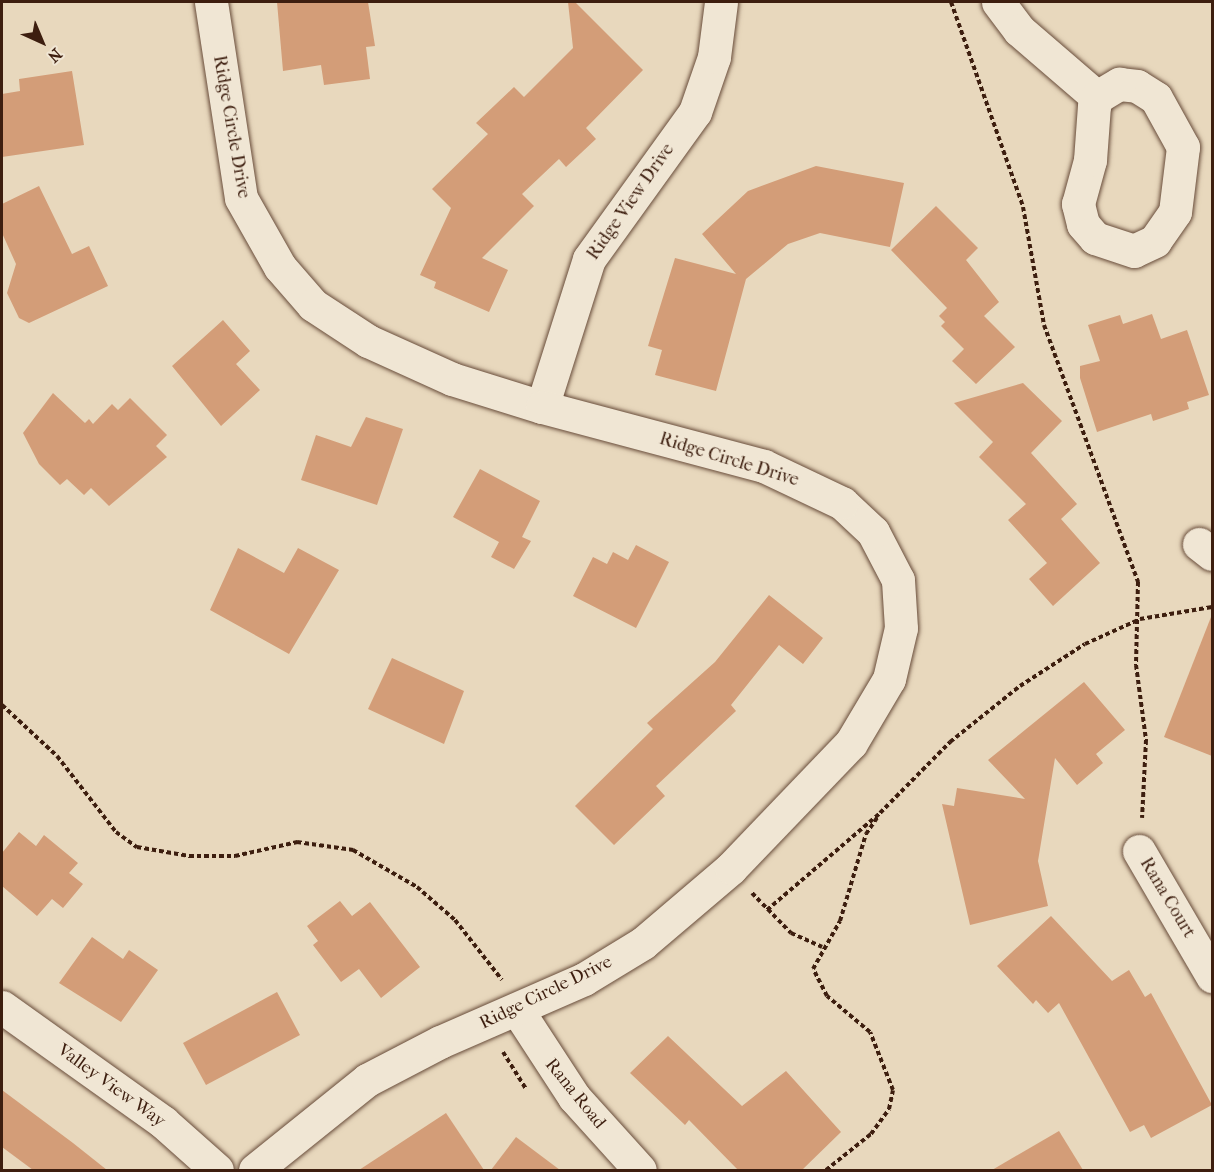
<!DOCTYPE html>
<html>
<head>
<meta charset="utf-8">
<style>
  body { margin:0 }
  #map { position:relative; width:1214px; height:1172px; overflow:hidden; background:#e8d8bd; font-family:"IM FELL French Canon",serif }
  div>[style] { position:absolute }
  [style*='--x'] { left:calc(var(--x)*1px); top:calc(var(--y)*1px); width:calc(var(--w)*1px); rotate:calc(var(--a)*1deg) }
  .building>* { inset:0; background:#d39d78 }
  .path>* { height:4px; margin-top:-2px; transform-origin:0; background:repeating-linear-gradient(90deg,#3d1e0f 0 4.5px,transparent 0 7.5px) }
  .roads { filter:drop-shadow(0 0 2px #684c3a) drop-shadow(0 0 2px #684c3a) }
  .street>* { height:33px; margin:-16.5px; padding:0 16.5px; transform-origin:16.5px; border-radius:16.5px; background:#f0e6d4 }
  .secondary>* { height:33px; margin:-16.5px; padding:0 16.5px; transform-origin:16.5px; border-radius:16.5px; background:#f0e6d4 }
  span { translate:-50% -50%; white-space:nowrap; text-align:center; line-height:1.15; -webkit-text-stroke:4.5px #f0e6d4; paint-order:stroke }
  .street-label { font-size:18px; color:#3d1e0f }
  .frame { position:absolute; inset:0; border:3px solid #3d1e0f; pointer-events:none }
  .north { position:absolute; left:12px; top:12px; width:60px; height:60px; -webkit-text-stroke:4px #f0e6d4; paint-order:stroke; rotate:136deg; font-size:16px; font-weight:700; line-height:24px; text-align:center; color:#3d1e0f }
  .north::after { content:''; display:block; margin:auto; width:21px; height:27px; background:#3d1e0f; clip-path:polygon(50% 0,100% 100%,50% 72%,0 100%) }
</style>
</head>
<body>
<div id="map">
  <div class="building">
    <div style="clip-path:polygon(277px 2px,368px 2px,375px 46px,366px 47px,370px 79px,324px 85px,321px 65px,283px 71px)"></div>
    <div style="clip-path:polygon(568px 2px,575px 2px,643px 70px,586px 128px,596px 139px,566px 167px,559px 159px,522px 194px,534px 206px,482px 258px,508px 270px,489px 312px,434px 288px,436px 282px,420px 275px,451px 208px,432px 189px,488px 134px,476px 123px,514px 87px,524px 97px,573px 48px)"></div>
    <div style="clip-path:polygon(72px 71px,84px 145px,2px 157px,2px 94px,20px 91px,19px 79px)"></div>
    <div style="clip-path:polygon(816px 166px,904px 183px,890px 247px,820px 233px,788px 244px,746px 279px,716px 391px,655px 375px,662px 350px,648px 346px,675px 258px,736px 274px,702px 234px,748px 191px)"></div>
    <div style="clip-path:polygon(39px 186px,72px 254px,89px 246px,108px 286px,29px 323px,19px 318px,7px 293px,16px 264px,2px 233px,2px 204px)"></div>
    <div style="clip-path:polygon(936px 206px,978px 248px,966px 260px,999px 302px,984px 316px,1015px 347px,976px 384px,952px 361px,964px 349px,941px 326px,945px 322px,939px 316px,947px 308px,891px 250px)"></div>
    <div style="clip-path:polygon(1152px 314px,1161px 339px,1187px 330px,1209px 395px,1187px 402px,1189px 409px,1153px 421px,1151px 414px,1097px 432px,1080px 378px,1080px 366px,1100px 361px,1088px 325px,1120px 315px,1123px 324px)"></div>
    <div style="clip-path:polygon(223px 320px,250px 351px,236px 364px,260px 390px,221px 426px,172px 366px)"></div>
    <div style="clip-path:polygon(1023px 383px,1062px 421px,1031px 453px,1077px 504px,1061px 519px,1100px 563px,1053px 606px,1029px 579px,1047px 563px,1008px 520px,1026px 504px,979px 457px,993px 442px,954px 403px)"></div>
    <div style="clip-path:polygon(53px 393px,85px 423px,89px 419px,93px 424px,112px 404px,118px 410px,130px 398px,167px 435px,156px 446px,167px 457px,109px 506px,91px 488px,84px 495px,67px 479px,60px 485px,39px 464px,23px 433px)"></div>
    <div style="clip-path:polygon(366px 417px,403px 429px,377px 505px,301px 480px,316px 435px,351px 447px)"></div>
    <div style="clip-path:polygon(480px 469px,540px 501px,522px 537px,531px 541px,514px 569px,491px 557px,499px 542px,453px 517px)"></div>
    <div style="clip-path:polygon(636px 545px,669px 562px,636px 628px,573px 596px,593px 557px,607px 564px,613px 552px,628px 560px)"></div>
    <div style="clip-path:polygon(238px 548px,284px 573px,298px 548px,339px 570px,289px 654px,210px 610px)"></div>
    <div style="clip-path:polygon(769px 595px,823px 638px,803px 664px,779px 645px,731px 705px,736px 711px,656px 786px,665px 796px,614px 845px,575px 806px,653px 729px,647px 723px,715px 662px)"></div>
    <div style="clip-path:polygon(1211px 617px,1212px 617px,1212px 756px,1164px 737px)"></div>
    <div style="clip-path:polygon(392px 658px,464px 691px,444px 744px,368px 709px)"></div>
    <div style="clip-path:polygon(1084px 682px,1125px 730px,1096px 754px,1103px 763px,1077px 785px,1055px 758px,1038px 861px,1048px 906px,970px 925px,942px 804px,954px 806px,957px 788px,1025px 799px,988px 760px)"></div>
    <div style="clip-path:polygon(19px 832px,36px 846px,44px 835px,78px 863px,69px 873px,83px 884px,63px 908px,52px 899px,37px 916px,2px 886px,2px 853px)"></div>
    <div style="clip-path:polygon(340px 901px,352px 916px,370px 902px,420px 967px,381px 998px,359px 969px,341px 982px,313px 945px,318px 941px,307px 926px)"></div>
    <div style="clip-path:polygon(1051px 916px,1112px 981px,1129px 970px,1145px 997px,1151px 993px,1212px 1105px,1151px 1138px,1144px 1125px,1130px 1132px,1059px 1003px,1048px 1013px,1036px 1000px,1033px 1004px,997px 966px)"></div>
    <div style="clip-path:polygon(92px 937px,123px 959px,129px 950px,158px 970px,121px 1022px,59px 983px)"></div>
    <div style="clip-path:polygon(277px 992px,300px 1035px,206px 1085px,183px 1043px)"></div>
    <div style="clip-path:polygon(668px 1036px,742px 1106px,786px 1071px,841px 1132px,802px 1170px,738px 1170px,689px 1120px,685px 1125px,630px 1073px)"></div>
    <div style="clip-path:polygon(2px 1090px,73px 1143px,107px 1170px,33px 1170px,2px 1147px)"></div>
    <div style="clip-path:polygon(446px 1113px,484px 1170px,359px 1170px)"></div>
    <div style="clip-path:polygon(1059px 1131px,1083px 1170px,992px 1170px)"></div>
    <div style="clip-path:polygon(516px 1137px,560px 1170px,491px 1170px)"></div>
  </div>
  <div class="path">
    <div style="--x:951;--y:2;--w:217;--a:70.6"></div>
    <div style="--x:1023;--y:207;--w:120;--a:79.9"></div>
    <div style="--x:1044;--y:325;--w:274;--a:69.9"></div>
    <div style="--x:1138;--y:582;--w:83;--a:91.4"></div>
    <div style="--x:1136;--y:665;--w:76;--a:82.4"></div>
    <div style="--x:1146;--y:740;--w:78;--a:92.9"></div>
    <div style="--x:2;--y:705;--w:75;--a:42.8"></div>
    <div style="--x:57;--y:756;--w:96;--a:52.2"></div>
    <div style="--x:116;--y:832;--w:26;--a:36"></div>
    <div style="--x:137;--y:847;--w:53;--a:9.8"></div>
    <div style="--x:189;--y:856;--w:46;--a:0"></div>
    <div style="--x:235;--y:856;--w:64;--a:-12.7"></div>
    <div style="--x:297;--y:842;--w:57;--a:8.1"></div>
    <div style="--x:353;--y:850;--w:74;--a:30"></div>
    <div style="--x:417;--y:887;--w:50;--a:41"></div>
    <div style="--x:455;--y:920;--w:76;--a:51.9"></div>
    <div style="--x:752;--y:893;--w:56;--a:45.7"></div>
    <div style="--x:791;--y:933;--w:34;--a:24"></div>
    <div style="--x:767;--y:910;--w:149;--a:-40.6"></div>
    <div style="--x:880;--y:813;--w:100;--a:-45.4"></div>
    <div style="--x:950;--y:742;--w:90;--a:-38.7"></div>
    <div style="--x:1020;--y:686;--w:77;--a:-32.9"></div>
    <div style="--x:1085;--y:644;--w:60;--a:-24.4"></div>
    <div style="--x:1140;--y:619;--w:73;--a:-9.5"></div>
    <div style="--x:503;--y:1052;--w:44;--a:58.1"></div>
    <div style="--x:826;--y:1170;--w:58;--a:-38.7"></div>
    <div style="--x:871;--y:1134;--w:31;--a:-54"></div>
    <div style="--x:889;--y:1109;--w:19;--a:-78"></div>
    <div style="--x:893;--y:1090;--w:62;--a:-111.6"></div>
    <div style="--x:870;--y:1032;--w:56;--a:-140.1"></div>
    <div style="--x:827;--y:996;--w:30;--a:-117"></div>
    <div style="--x:813;--y:969;--w:55;--a:-60.6"></div>
    <div style="--x:840;--y:921;--w:91;--a:-73.4"></div>
    <div style="--x:866;--y:834;--w:22;--a:-56"></div>
  </div>
  <div class="roads">
    <div class="street">
      <div style="--x:211;--y:2;--w:198;--a:81.3"></div>
      <div style="--x:241;--y:198;--w:79;--a:60.5"></div>
      <div style="--x:280;--y:267;--w:50;--a:49"></div>
      <div style="--x:313;--y:305;--w:66;--a:33.2"></div>
      <div style="--x:368;--y:341;--w:92;--a:24.3"></div>
      <div style="--x:452;--y:379;--w:94;--a:17.3"></div>
      <div style="--x:542;--y:407;--w:155;--a:-72.4"></div>
      <div style="--x:589;--y:259;--w:181;--a:-54.2"></div>
      <div style="--x:695;--y:112;--w:58;--a:-70.9"></div>
      <div style="--x:714;--y:57;--w:55;--a:-82.7"></div>
      <div style="--x:998;--y:2;--w:35;--a:53"></div>
      <div style="--x:1019;--y:30;--w:103;--a:40.7"></div>
      <div style="--x:1119;--y:84;--w:18;--a:6"></div>
      <div style="--x:1137;--y:86;--w:22;--a:32"></div>
      <div style="--x:1156;--y:98;--w:56;--a:61.1"></div>
      <div style="--x:1183;--y:147;--w:65;--a:97"></div>
      <div style="--x:1175;--y:212;--w:35;--a:125"></div>
      <div style="--x:1155;--y:241;--w:23;--a:155"></div>
      <div style="--x:1134;--y:251;--w:41;--a:-161.6"></div>
      <div style="--x:1095;--y:238;--w:18;--a:-131"></div>
      <div style="--x:1083;--y:224;--w:21;--a:-104"></div>
      <div style="--x:1078;--y:204;--w:46;--a:-74.7"></div>
      <div style="--x:1090;--y:160;--w:54;--a:-85.8"></div>
      <div style="--x:1094;--y:106;--w:9;--a:-72"></div>
      <div style="--x:1097;--y:97;--w:26;--a:-31"></div>
      <div style="--x:1199;--y:544;--w:16;--a:38"></div>
      <div style="--x:1139;--y:851;--w:145;--a:59.7"></div>
      <div style="--x:2;--y:1007;--w:198;--a:35.5"></div>
      <div style="--x:163;--y:1122;--w:72;--a:41.6"></div>
      <div style="--x:518;--y:1011;--w:103;--a:56.9"></div>
      <div style="--x:574;--y:1097;--w:98;--a:47.9"></div>
    </div>
    <div class="secondary">
      <div style="--x:255;--y:1170;--w:144;--a:-38.8"></div>
      <div style="--x:367;--y:1080;--w:82;--a:-27.5"></div>
      <div style="--x:440;--y:1042;--w:157;--a:-23.6"></div>
      <div style="--x:584;--y:979;--w:69;--a:-31.4"></div>
      <div style="--x:643;--y:943;--w:116;--a:-40.4"></div>
      <div style="--x:731;--y:868;--w:173;--a:-46.2"></div>
      <div style="--x:851;--y:743;--w:74;--a:-59.3"></div>
      <div style="--x:889;--y:679;--w:52;--a:-76.8"></div>
      <div style="--x:901;--y:628;--w:48;--a:-93.6"></div>
      <div style="--x:898;--y:580;--w:54;--a:-117.5"></div>
      <div style="--x:873;--y:532;--w:42;--a:-136.9"></div>
      <div style="--x:842;--y:503;--w:86;--a:-154.6"></div>
      <div style="--x:764;--y:466;--w:230;--a:-165.1"></div>
    </div>
  </div>
  <div class="street-label">
    <span style="left:231px;top:127px;rotate:80deg">Ridge Circle Drive</span>
    <span style="left:631px;top:202px;rotate:-55deg">Ridge View Drive</span>
    <span style="left:729px;top:460px;rotate:17deg">Ridge Circle Drive</span>
    <span style="left:1167px;top:898px;rotate:59deg">Rana Court</span>
    <span style="left:546px;top:993px;rotate:-26deg">Ridge Circle Drive</span>
    <span style="left:111px;top:1086px;rotate:36deg">Valley View Way</span>
    <span style="left:575px;top:1094px;rotate:51deg">Rana Road</span>
  </div>
  <div class="frame"></div>
  <div class="north">N</div>
</div>
</body>
</html>
